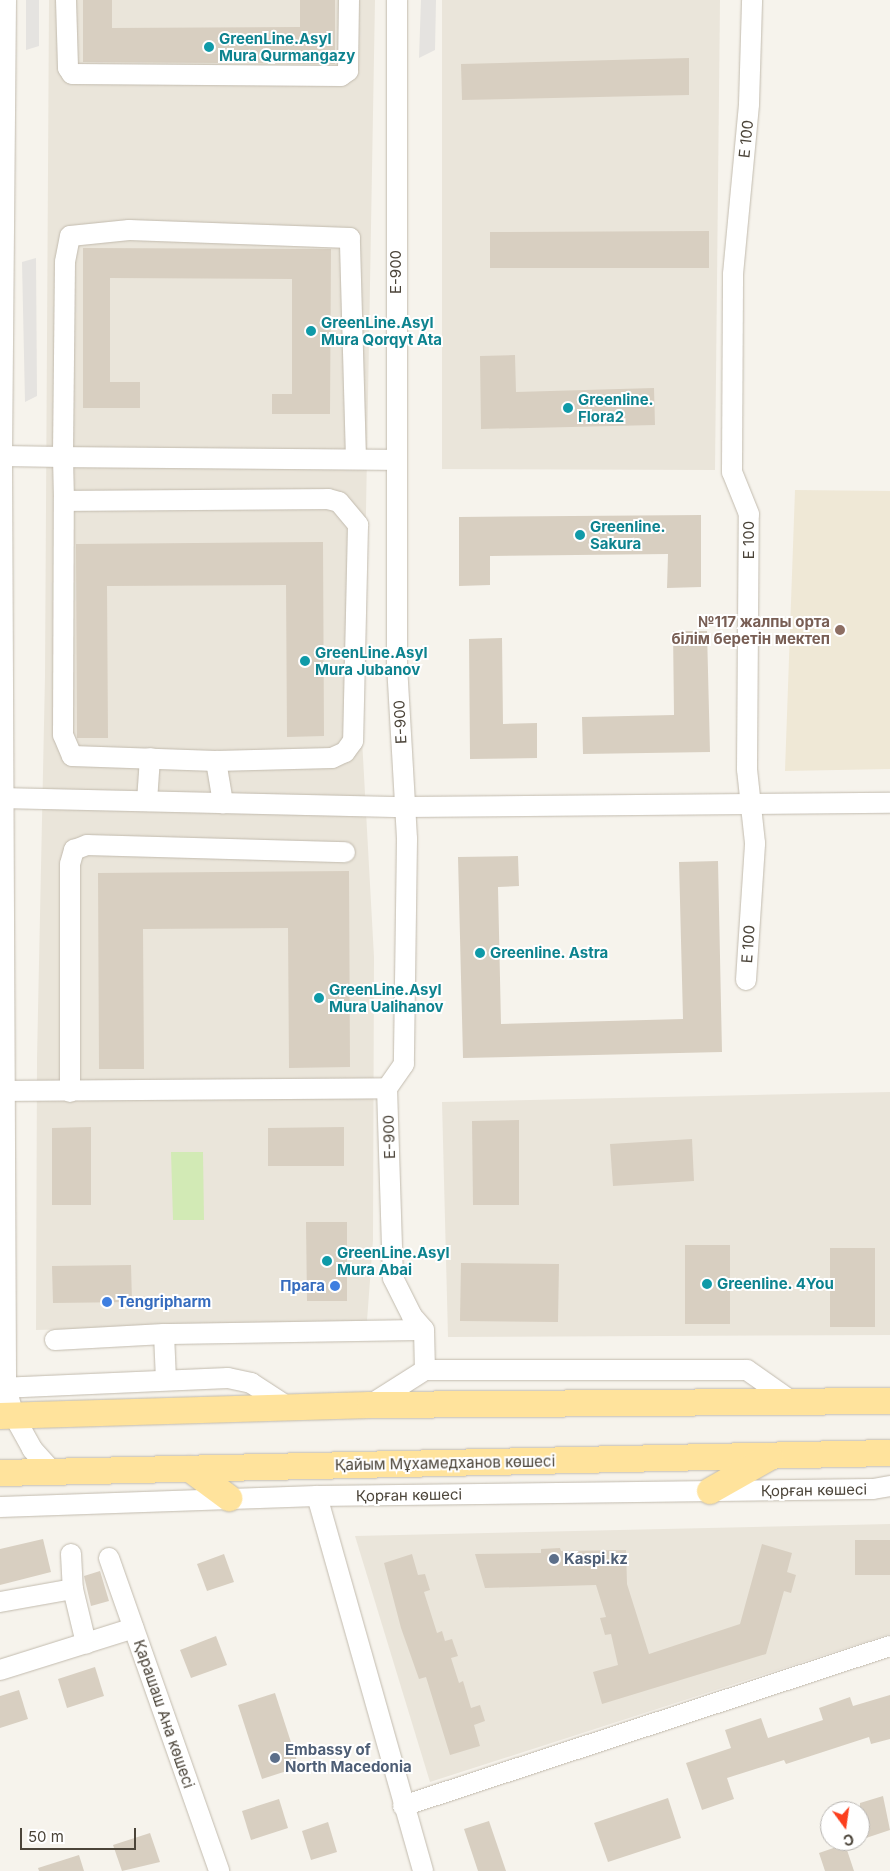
<!DOCTYPE html>
<html>
<head>
<meta charset="utf-8">
<style>
  body { margin:0 }
  #map { position:relative; width:890px; height:1871px; overflow:hidden; background:#f6f3ec; font-family:Inter,sans-serif }
  div>[style] { position:absolute }
  [style*='--x'] { left:calc(var(--x)*1px); top:calc(var(--y)*1px); width:calc(var(--w)*1px); rotate:calc(var(--a)*1deg) }
  .residential>* { inset:0; background:#eae5da }
  .education>* { inset:0; background:#efe8d6 }
  .green>* { inset:0; background:#d2eab5 }
  .parking>* { inset:0; background:#e5e3e0 }
  .building>* { inset:0; background:#d8cfc1 }
  .roads { filter:drop-shadow(0 0 1px #c2bbae) drop-shadow(0 0 1px #c2bbae) }
  .minor>* { height:20px; margin:-10px; padding:0 10px; transform-origin:10px; border-radius:10px; background:#fff }
  .major>* { height:26px; margin:-13px; padding:0 13px; transform-origin:13px; border-radius:13px; background:#ffe39c }
  .dots>* { width:14px; height:14px; translate:-50% -50%; box-sizing:border-box; border:2px solid #fff; border-radius:50% }
  span { translate:-50% -50%; white-space:nowrap; text-align:center; line-height:1.15; -webkit-text-stroke:4px #fff; paint-order:stroke }
  .culture-label { font-size:15px; color:#0d838f; font-weight:700 }
  .left { translate:0 -50%; text-align:left }
  .street-label { font-size:15px; color:#4b4439 }
  .education-label { font-size:15px; color:#785e54; font-weight:700 }
  .right { translate:-100% -50%; text-align:right }
  .shop-label { font-size:15px; color:#366cbe; font-weight:700 }
  .service-label { font-size:15px; color:#4e5e75; font-weight:700 }
  .north { position:absolute; left:820px; top:1801px; width:50px; height:50px; box-sizing:border-box; background:#fff; border:1px solid #b7b4b0; border-radius:50%; rotate:166deg; font-size:14px; font-weight:700; line-height:20px; text-align:center; color:#4b4439 }
  .north::after { content:''; display:block; margin:auto; width:18px; height:22px; background:#fc3f1d; clip-path:polygon(50% 0,100% 100%,50% 72%,0 100%) }
  .scale { position:absolute; left:20px; top:1828px; width:116px; height:22px; box-sizing:border-box; border:2px solid #4b4439; border-top:0; padding-left:6px; font-size:15px; line-height:18px; white-space:nowrap; color:#4b4439; -webkit-text-stroke:4px #fff; paint-order:stroke }
</style>
</head>
<body>
<div id="map">
  <div class="residential">
    <div style="clip-path:polygon(49px 0,375px 0,362px 739px,374px 957px,373px 1240px,367px 1321px,36px 1330px,37px 1059px,45px 676px)"></div>
    <div style="clip-path:polygon(442px 0,720px 0,715px 470px,442px 469px)"></div>
    <div style="clip-path:polygon(890px 1092px,890px 1335px,448px 1337px,442px 1102px)"></div>
    <div style="clip-path:polygon(890px 1524px,890px 1634px,430px 1782px,355px 1536px)"></div>
  </div>
  <div class="education">
    <div style="clip-path:polygon(795px 490px,890px 491px,890px 769px,785px 771px)"></div>
  </div>
  <div class="green">
    <div style="clip-path:polygon(171px 1152px,203px 1152px,204px 1220px,173px 1220px)"></div>
  </div>
  <div class="parking">
    <div style="clip-path:polygon(26px 0,39px 0,39px 46px,26px 50px)"></div>
    <div style="clip-path:polygon(421px 0,436px 0,435px 50px,419px 58px)"></div>
    <div style="clip-path:polygon(36px 258px,37px 396px,25px 402px,22px 262px)"></div>
  </div>
  <div class="building">
    <div style="clip-path:polygon(83px 0,112px 0,112px 28px,300px 27px,300px 0,335px 0,335px 64px,83px 62px)"></div>
    <div style="clip-path:polygon(689px 58px,689px 95px,462px 100px,461px 64px)"></div>
    <div style="clip-path:polygon(709px 231px,709px 268px,490px 268px,490px 232px)"></div>
    <div style="clip-path:polygon(83px 248px,331px 249px,330px 414px,272px 414px,272px 394px,292px 394px,292px 279px,110px 278px,110px 382px,140px 382px,140px 408px,83px 408px)"></div>
    <div style="clip-path:polygon(515px 355px,516px 392px,654px 388px,655px 425px,481px 429px,480px 356px)"></div>
    <div style="clip-path:polygon(701px 515px,701px 587px,667px 588px,668px 554px,490px 556px,490px 585px,459px 586px,459px 517px)"></div>
    <div style="clip-path:polygon(323px 542px,324px 736px,287px 737px,286px 585px,107px 586px,108px 738px,77px 738px,76px 544px)"></div>
    <div style="clip-path:polygon(673px 631px,707px 631px,710px 752px,583px 754px,582px 717px,674px 715px)"></div>
    <div style="clip-path:polygon(502px 638px,503px 724px,537px 723px,537px 758px,470px 759px,469px 639px)"></div>
    <div style="clip-path:polygon(518px 856px,519px 886px,498px 887px,501px 1024px,683px 1019px,679px 862px,718px 861px,722px 1052px,463px 1058px,458px 857px)"></div>
    <div style="clip-path:polygon(349px 871px,350px 1067px,289px 1068px,288px 928px,143px 929px,144px 1069px,99px 1069px,98px 873px)"></div>
    <div style="clip-path:polygon(519px 1120px,519px 1205px,473px 1205px,472px 1121px)"></div>
    <div style="clip-path:polygon(91px 1127px,91px 1205px,52px 1205px,52px 1128px)"></div>
    <div style="clip-path:polygon(344px 1127px,344px 1166px,268px 1166px,268px 1128px)"></div>
    <div style="clip-path:polygon(692px 1139px,694px 1181px,613px 1186px,610px 1144px)"></div>
    <div style="clip-path:polygon(306px 1222px,347px 1222px,347px 1301px,307px 1301px)"></div>
    <div style="clip-path:polygon(685px 1245px,730px 1245px,730px 1324px,685px 1324px)"></div>
    <div style="clip-path:polygon(830px 1248px,875px 1248px,875px 1327px,830px 1327px)"></div>
    <div style="clip-path:polygon(461px 1263px,559px 1264px,558px 1322px,460px 1321px)"></div>
    <div style="clip-path:polygon(131px 1265px,132px 1302px,53px 1303px,52px 1266px)"></div>
    <div style="clip-path:polygon(43px 1539px,51px 1572px,0 1585px,0 1549px)"></div>
    <div style="clip-path:polygon(855px 1540px,890px 1540px,890px 1575px,855px 1575px)"></div>
    <div style="clip-path:polygon(762px 1544px,792px 1553px,787px 1572px,796px 1575px,791px 1593px,784px 1591px,766px 1654px,602px 1704px,593px 1672px,618px 1665px,611px 1634px,605px 1635px,600px 1618px,606px 1617px,596px 1585px,485px 1588px,475px 1554px,541px 1553px,541px 1549px,560px 1548px,561px 1551px,626px 1550px,627px 1584px,649px 1654px,740px 1624px)"></div>
    <div style="clip-path:polygon(224px 1554px,234px 1582px,207px 1591px,197px 1564px)"></div>
    <div style="clip-path:polygon(412px 1554px,418px 1575px,425px 1574px,430px 1590px,424px 1592px,437px 1633px,442px 1631px,445px 1641px,452px 1639px,458px 1656px,451px 1658px,459px 1683px,463px 1681px,471px 1708px,480px 1705px,485px 1721px,474px 1725px,480px 1746px,450px 1755px,426px 1677px,419px 1679px,401px 1628px,384px 1563px)"></div>
    <div style="clip-path:polygon(100px 1571px,109px 1601px,91px 1606px,84px 1576px)"></div>
    <div style="clip-path:polygon(216px 1636px,227px 1665px,191px 1678px,180px 1650px)"></div>
    <div style="clip-path:polygon(95px 1667px,104px 1696px,67px 1708px,58px 1679px)"></div>
    <div style="clip-path:polygon(19px 1690px,28px 1719px,0 1728px,0 1696px)"></div>
    <div style="clip-path:polygon(275px 1693px,299px 1767px,262px 1779px,238px 1705px)"></div>
    <div style="clip-path:polygon(890px 1695px,890px 1739px,871px 1744px,869px 1737px,786px 1764px,784px 1760px,727px 1778px,734px 1799px,702px 1810px,686px 1763px,731px 1748px,725px 1730px,761px 1718px,768px 1738px,823px 1720px,819px 1708px,850px 1697px,853px 1706px)"></div>
    <div style="clip-path:polygon(883px 1796px,890px 1830px,860px 1840px,860px 1803px)"></div>
    <div style="clip-path:polygon(668px 1798px,681px 1838px,608px 1862px,594px 1823px)"></div>
    <div style="clip-path:polygon(279px 1799px,288px 1828px,251px 1840px,242px 1811px)"></div>
    <div style="clip-path:polygon(489px 1821px,506px 1871px,478px 1871px,464px 1829px)"></div>
    <div style="clip-path:polygon(328px 1822px,337px 1852px,311px 1860px,302px 1831px)"></div>
    <div style="clip-path:polygon(150px 1833px,160px 1862px,122px 1871px,113px 1845px)"></div>
    <div style="clip-path:polygon(845px 1844px,854px 1871px,825px 1871px,819px 1853px)"></div>
    <div style="clip-path:polygon(79px 1855px,84px 1871px,39px 1871px,38px 1868px)"></div>
  </div>
  <div class="roads">
    <div class="minor">
      <div style="--x:6;--y:0;--w:456;--a:90.5"></div>
      <div style="--x:2;--y:456;--w:931;--a:89.75"></div>
      <div style="--x:6;--y:1387;--w:30;--a:75"></div>
      <div style="--x:14;--y:1416;--w:38;--a:61"></div>
      <div style="--x:32;--y:1449;--w:31;--a:48"></div>
      <div style="--x:66;--y:0;--w:68;--a:88.3"></div>
      <div style="--x:68;--y:68;--w:7;--a:56"></div>
      <div style="--x:72;--y:74;--w:269;--a:0.4"></div>
      <div style="--x:341;--y:76;--w:9;--a:-36"></div>
      <div style="--x:348;--y:71;--w:71;--a:-89.2"></div>
      <div style="--x:397;--y:0;--w:665;--a:90"></div>
      <div style="--x:397;--y:665;--w:174;--a:86.7"></div>
      <div style="--x:407;--y:839;--w:225;--a:90.8"></div>
      <div style="--x:404;--y:1064;--w:29;--a:125"></div>
      <div style="--x:387;--y:1088;--w:190;--a:88.2"></div>
      <div style="--x:393;--y:1278;--w:42;--a:63.4"></div>
      <div style="--x:412;--y:1316;--w:18;--a:49"></div>
      <div style="--x:424;--y:1330;--w:40;--a:88.6"></div>
      <div style="--x:2;--y:456;--w:61;--a:0.9"></div>
      <div style="--x:63;--y:457;--w:44;--a:88.7"></div>
      <div style="--x:356;--y:459;--w:221;--a:-91.6"></div>
      <div style="--x:350;--y:238;--w:221;--a:-177.9"></div>
      <div style="--x:129;--y:230;--w:59;--a:174.2"></div>
      <div style="--x:70;--y:236;--w:26;--a:101"></div>
      <div style="--x:65;--y:262;--w:195;--a:90.6"></div>
      <div style="--x:63;--y:457;--w:333;--a:0.5"></div>
      <div style="--x:328;--y:499;--w:11;--a:15"></div>
      <div style="--x:339;--y:502;--w:30;--a:50"></div>
      <div style="--x:358;--y:525;--w:216;--a:91.3"></div>
      <div style="--x:353;--y:741;--w:14;--a:126"></div>
      <div style="--x:345;--y:752;--w:14;--a:155"></div>
      <div style="--x:332;--y:758;--w:116;--a:178.5"></div>
      <div style="--x:216;--y:761;--w:144;--a:-178"></div>
      <div style="--x:72;--y:756;--w:23;--a:-113"></div>
      <div style="--x:63;--y:735;--w:234;--a:-89.8"></div>
      <div style="--x:64;--y:501;--w:264;--a:-0.4"></div>
      <div style="--x:216;--y:761;--w:43;--a:80.5"></div>
      <div style="--x:0;--y:798;--w:405;--a:1.3"></div>
      <div style="--x:405;--y:807;--w:485;--a:-0.5"></div>
      <div style="--x:147;--y:801;--w:43;--a:-86"></div>
      <div style="--x:746;--y:980;--w:137;--a:-86.2"></div>
      <div style="--x:755;--y:843;--w:74;--a:-96.2"></div>
      <div style="--x:747;--y:769;--w:255;--a:-89.6"></div>
      <div style="--x:749;--y:514;--w:45;--a:-112"></div>
      <div style="--x:732;--y:472;--w:198;--a:-89.7"></div>
      <div style="--x:733;--y:274;--w:171;--a:-84.6"></div>
      <div style="--x:749;--y:104;--w:104;--a:-88.3"></div>
      <div style="--x:5;--y:1091;--w:382;--a:-0.4"></div>
      <div style="--x:70;--y:1092;--w:228;--a:-90"></div>
      <div style="--x:70;--y:864;--w:15;--a:-74"></div>
      <div style="--x:74;--y:850;--w:14;--a:-21"></div>
      <div style="--x:87;--y:845;--w:258;--a:1.6"></div>
      <div style="--x:164;--y:1334;--w:46;--a:87.5"></div>
      <div style="--x:55;--y:1340;--w:109;--a:-3.2"></div>
      <div style="--x:164;--y:1334;--w:260;--a:-0.9"></div>
      <div style="--x:0;--y:1388;--w:228;--a:-2.5"></div>
      <div style="--x:228;--y:1378;--w:24;--a:12"></div>
      <div style="--x:251;--y:1383;--w:44;--a:33"></div>
      <div style="--x:370;--y:1405;--w:65;--a:-32.5"></div>
      <div style="--x:425;--y:1370;--w:322;--a:0"></div>
      <div style="--x:747;--y:1370;--w:57;--a:35.1"></div>
      <div style="--x:317;--y:1496;--w:390;--a:74.2"></div>
      <div style="--x:0;--y:1507;--w:317;--a:-2"></div>
      <div style="--x:317;--y:1496;--w:556;--a:-0.72"></div>
      <div style="--x:873;--y:1489;--w:17;--a:-10"></div>
      <div style="--x:71;--y:1554;--w:35;--a:87"></div>
      <div style="--x:73;--y:1589;--w:56;--a:76.5"></div>
      <div style="--x:109;--y:1558;--w:332;--a:70.6"></div>
      <div style="--x:0;--y:1602;--w:74;--a:-10.1"></div>
      <div style="--x:0;--y:1670;--w:140;--a:-17.4"></div>
      <div style="--x:403;--y:1806;--w:513;--a:-18.19"></div>
    </div>
    <div class="major">
      <div style="--x:0;--y:1416;--w:370;--a:-1.7"></div>
      <div style="--x:370;--y:1405;--w:520;--a:-0.44"></div>
      <div style="--x:190;--y:1469;--w:49;--a:36.6"></div>
      <div style="--x:0;--y:1473;--w:890;--a:-1.29"></div>
      <div style="--x:710;--y:1491;--w:69;--a:-29.5"></div>
    </div>
  </div>
  <div class="dots">
    <div style="left:209px;top:47px;background:#0f9aa8"></div>
    <div style="left:311px;top:331px;background:#0f9aa8"></div>
    <div style="left:568px;top:408px;background:#0f9aa8"></div>
    <div style="left:580px;top:535px;background:#0f9aa8"></div>
    <div style="left:840px;top:630px;background:#8d6e63"></div>
    <div style="left:305px;top:661px;background:#0f9aa8"></div>
    <div style="left:480px;top:953px;background:#0f9aa8"></div>
    <div style="left:319px;top:998px;background:#0f9aa8"></div>
    <div style="left:327px;top:1261px;background:#0f9aa8"></div>
    <div style="left:707px;top:1284px;background:#0f9aa8"></div>
    <div style="left:335px;top:1286px;background:#3f7fe0"></div>
    <div style="left:107px;top:1302px;background:#3f7fe0"></div>
    <div style="left:554px;top:1559px;background:#5c6f8a"></div>
    <div style="left:275px;top:1758px;background:#5c6f8a"></div>
  </div>
  <div class="culture-label">
    <span class="left" style="left:219px;top:47px">GreenLine.Asyl<br>Mura Qurmangazy</span>
    <span class="left" style="left:321px;top:331px">GreenLine.Asyl<br>Mura Qorqyt Ata</span>
    <span class="left" style="left:578px;top:408px">Greenline.<br>Flora2</span>
    <span class="left" style="left:590px;top:535px">Greenline.<br>Sakura</span>
    <span class="left" style="left:315px;top:661px">GreenLine.Asyl<br>Mura Jubanov</span>
    <span class="left" style="left:490px;top:953px">Greenline. Astra</span>
    <span class="left" style="left:329px;top:998px">GreenLine.Asyl<br>Mura Ualihanov</span>
    <span class="left" style="left:337px;top:1261px">GreenLine.Asyl<br>Mura Abai</span>
    <span class="left" style="left:717px;top:1284px">Greenline. 4You</span>
  </div>
  <div class="street-label">
    <span style="left:746px;top:139px;rotate:-84deg">E 100</span>
    <span style="left:396px;top:272px;rotate:-90deg">E-900</span>
    <span style="left:749px;top:540px;rotate:-90deg">E 100</span>
    <span style="left:400px;top:722px;rotate:-93deg">E-900</span>
    <span style="left:748px;top:944px;rotate:-86deg">E 100</span>
    <span style="left:389px;top:1137px;rotate:-92deg">E-900</span>
    <span style="left:445px;top:1463px;rotate:-1deg">Қайым Мұхамедханов көшесі</span>
    <span style="left:814px;top:1490px;rotate:-1deg">Қорған көшесі</span>
    <span style="left:409px;top:1495px;rotate:-1deg">Қорған көшесі</span>
    <span style="left:164px;top:1714px;rotate:71deg">Қарашаш Ана көшесі</span>
  </div>
  <div class="education-label">
    <span class="right" style="left:830px;top:630px">№117 жалпы орта<br>білім беретін мектеп</span>
  </div>
  <div class="shop-label">
    <span class="right" style="left:325px;top:1286px">Прага</span>
    <span class="left" style="left:117px;top:1302px">Tengripharm</span>
  </div>
  <div class="service-label">
    <span class="left" style="left:564px;top:1559px">Kaspi.kz</span>
    <span class="left" style="left:285px;top:1758px">Embassy of<br>North Macedonia</span>
  </div>
  <div class="north">С</div>
  <div class="scale">50 m</div>
</div>
</body>
</html>
